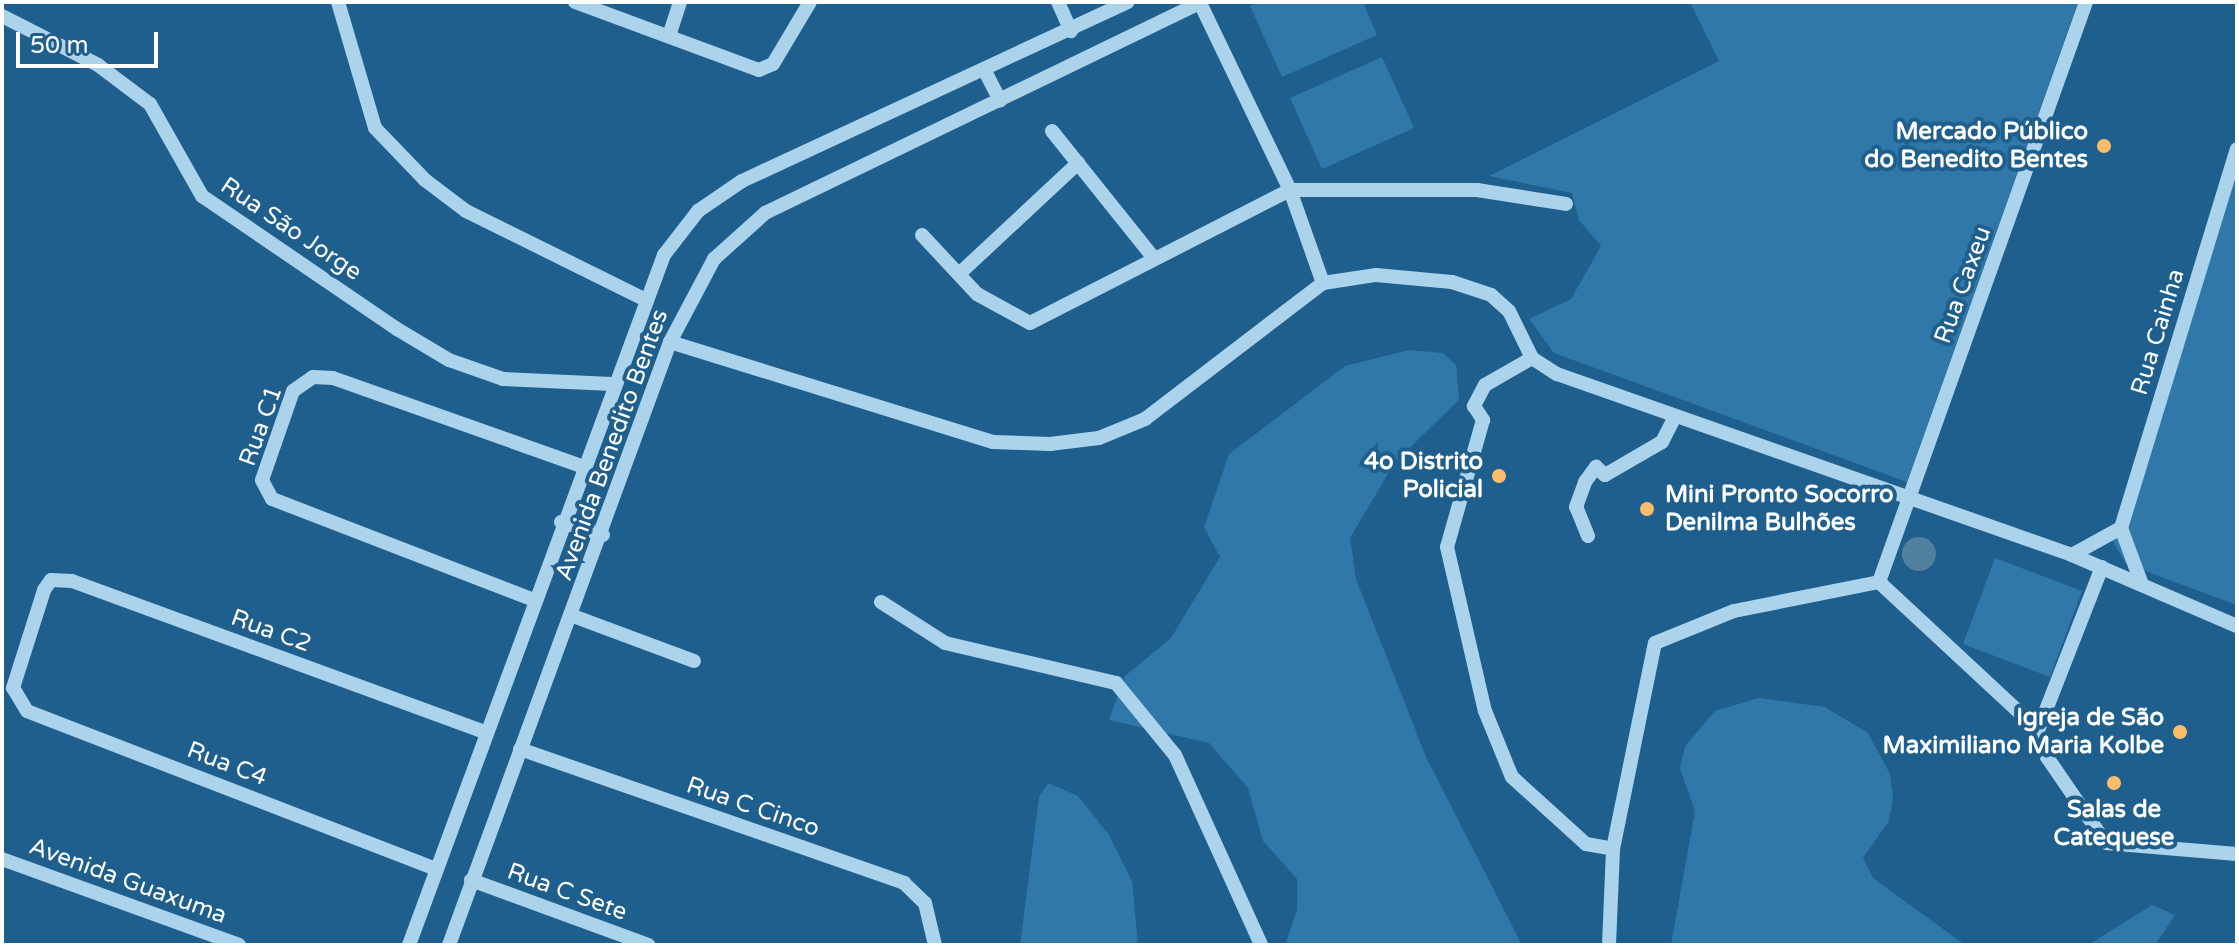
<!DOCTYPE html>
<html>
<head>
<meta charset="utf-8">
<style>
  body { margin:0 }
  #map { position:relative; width:2239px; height:947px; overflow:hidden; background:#1f5f8d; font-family:"Varela Round",sans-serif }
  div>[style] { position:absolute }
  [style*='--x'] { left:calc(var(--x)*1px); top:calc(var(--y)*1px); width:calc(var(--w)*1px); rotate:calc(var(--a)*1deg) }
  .green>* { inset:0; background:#2f78a9 }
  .water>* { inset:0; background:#52809f }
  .round { border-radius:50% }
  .minor>* { height:14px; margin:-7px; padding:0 7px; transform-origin:7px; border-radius:7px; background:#acd3ec }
  .dots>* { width:22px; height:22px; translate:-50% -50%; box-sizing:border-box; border:4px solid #1f5f8d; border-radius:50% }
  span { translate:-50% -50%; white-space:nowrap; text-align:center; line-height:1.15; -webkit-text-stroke:8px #1f5f8d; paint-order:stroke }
  .poi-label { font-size:24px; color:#fff; font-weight:700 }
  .right { translate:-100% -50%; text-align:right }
  .left { translate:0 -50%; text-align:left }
  .street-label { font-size:24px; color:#fff }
  .frame { position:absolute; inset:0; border:4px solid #fff; pointer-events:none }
  .scale { position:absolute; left:16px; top:32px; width:142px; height:36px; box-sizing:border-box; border:4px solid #fff; border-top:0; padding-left:10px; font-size:24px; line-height:28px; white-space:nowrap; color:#fff; -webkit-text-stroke:6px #1f5f8d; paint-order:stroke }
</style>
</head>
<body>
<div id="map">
  <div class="green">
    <div style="clip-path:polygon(1259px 2px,1363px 2px,1377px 35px,1282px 77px,1250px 6px)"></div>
    <div style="clip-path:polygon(1690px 2px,2078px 2px,1907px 482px,1554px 353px,1529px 319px,1571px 299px,1601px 246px,1579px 220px,1572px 193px,1489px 176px,1719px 61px)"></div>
    <div style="clip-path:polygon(1382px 57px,1414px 128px,1322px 169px,1290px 98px)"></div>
    <div style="clip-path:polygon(2237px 170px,2237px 605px,2126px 564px,2112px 540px)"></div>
    <div style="clip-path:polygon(1409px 350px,1443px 353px,1456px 365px,1459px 400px,1395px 462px,1350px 538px,1356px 579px,1426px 757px,1522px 945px,1285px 945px,1297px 910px,1297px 879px,1263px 841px,1248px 788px,1209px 743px,1109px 720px,1125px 676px,1171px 638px,1220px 557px,1204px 527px,1229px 454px,1345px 366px)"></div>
    <div style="clip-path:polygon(1995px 558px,2082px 591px,2050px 677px,1963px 644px)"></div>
    <div style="clip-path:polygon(1759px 698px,1825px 707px,1868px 733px,1890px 774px,1893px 798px,1889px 821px,1863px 858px,1873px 878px,1965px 945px,1671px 945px,1695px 811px,1680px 768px,1685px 746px,1715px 711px)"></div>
    <div style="clip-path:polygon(1048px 783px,1078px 796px,1109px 835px,1132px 881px,1138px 945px,1020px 945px,1039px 797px)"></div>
    <div style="clip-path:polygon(2152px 905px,2175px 915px,2155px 945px,2088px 945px)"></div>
  </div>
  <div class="water">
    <div class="round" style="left:1902px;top:537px;width:34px;height:34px"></div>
  </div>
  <div class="minor">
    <div style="--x:338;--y:2;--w:131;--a:73.6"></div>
    <div style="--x:375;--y:128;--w:72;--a:46.1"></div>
    <div style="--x:425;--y:180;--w:51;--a:37.1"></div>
    <div style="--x:466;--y:211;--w:199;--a:26.3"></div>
    <div style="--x:575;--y:2;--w:196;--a:20.3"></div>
    <div style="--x:759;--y:70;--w:15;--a:-23"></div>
    <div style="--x:773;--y:64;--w:72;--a:-59.2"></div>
    <div style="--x:1058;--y:2;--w:32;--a:66"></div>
    <div style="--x:1200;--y:3;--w:208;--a:64.3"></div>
    <div style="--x:1290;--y:190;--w:99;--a:70.5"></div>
    <div style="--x:2;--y:16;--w:108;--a:27"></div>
    <div style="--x:98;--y:65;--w:65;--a:36.9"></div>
    <div style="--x:150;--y:104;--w:106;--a:60.5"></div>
    <div style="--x:202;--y:196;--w:236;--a:34.3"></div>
    <div style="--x:397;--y:329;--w:61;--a:30.8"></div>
    <div style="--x:449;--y:360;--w:57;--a:19.4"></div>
    <div style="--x:503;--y:379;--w:109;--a:2.6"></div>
    <div style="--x:669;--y:36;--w:36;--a:-72"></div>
    <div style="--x:986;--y:73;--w:31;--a:63"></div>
    <div style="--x:1052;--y:131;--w:161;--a:51.3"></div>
    <div style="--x:922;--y:235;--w:81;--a:47"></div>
    <div style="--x:977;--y:294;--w:60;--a:28.7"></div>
    <div style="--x:1030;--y:323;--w:292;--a:-27.1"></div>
    <div style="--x:1290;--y:190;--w:187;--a:0"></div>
    <div style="--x:1477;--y:190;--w:90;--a:8.9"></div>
    <div style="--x:959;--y:274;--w:163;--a:-43"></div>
    <div style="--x:670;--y:342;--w:338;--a:17.2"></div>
    <div style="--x:993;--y:442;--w:57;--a:2"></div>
    <div style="--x:1050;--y:444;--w:49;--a:-7"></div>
    <div style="--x:1099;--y:438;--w:50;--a:-22.4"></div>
    <div style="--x:1145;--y:419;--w:224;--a:-37.4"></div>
    <div style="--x:1323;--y:283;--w:54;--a:-8.6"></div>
    <div style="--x:1376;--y:275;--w:76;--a:5.3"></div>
    <div style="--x:1452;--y:282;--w:41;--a:18.4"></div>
    <div style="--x:1491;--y:295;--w:24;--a:42"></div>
    <div style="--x:1509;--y:311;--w:52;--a:63.9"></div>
    <div style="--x:1532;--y:358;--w:30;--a:33"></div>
    <div style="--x:1557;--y:374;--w:546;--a:19.36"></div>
    <div style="--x:2072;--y:555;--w:180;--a:23.3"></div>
    <div style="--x:1532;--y:358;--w:54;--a:150.1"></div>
    <div style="--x:1485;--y:385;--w:24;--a:118"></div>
    <div style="--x:1474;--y:406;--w:17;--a:57"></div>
    <div style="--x:1483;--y:420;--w:132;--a:105.8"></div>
    <div style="--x:1447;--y:547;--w:168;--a:77"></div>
    <div style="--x:1485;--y:711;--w:71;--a:67.8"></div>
    <div style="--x:1512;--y:777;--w:100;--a:42.2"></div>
    <div style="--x:1586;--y:844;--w:27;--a:10"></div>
    <div style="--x:561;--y:522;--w:44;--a:17.2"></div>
    <div style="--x:1588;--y:536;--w:31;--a:-112"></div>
    <div style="--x:1576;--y:507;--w:27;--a:-70"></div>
    <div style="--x:1585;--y:482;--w:19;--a:-54"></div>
    <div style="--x:1596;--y:467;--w:12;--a:42"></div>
    <div style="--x:1605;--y:475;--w:66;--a:-30.1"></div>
    <div style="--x:1662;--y:442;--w:29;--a:-63"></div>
    <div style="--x:2072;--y:555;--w:56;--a:-28.9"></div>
    <div style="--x:2102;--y:567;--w:175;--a:111.4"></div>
    <div style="--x:2038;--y:730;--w:17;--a:83"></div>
    <div style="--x:2040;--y:747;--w:116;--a:55.5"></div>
    <div style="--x:2106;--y:843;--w:131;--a:4.8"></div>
    <div style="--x:1879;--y:582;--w:616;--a:-70.36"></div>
    <div style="--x:1879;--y:582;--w:217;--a:42.9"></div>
    <div style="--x:2141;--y:582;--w:58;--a:-110.3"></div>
    <div style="--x:2121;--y:528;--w:396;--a:-73"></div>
    <div style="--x:534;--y:600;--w:281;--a:-158.9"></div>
    <div style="--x:272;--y:499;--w:21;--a:-118"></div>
    <div style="--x:262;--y:480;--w:94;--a:-70.8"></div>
    <div style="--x:293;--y:391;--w:24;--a:-35"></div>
    <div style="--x:313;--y:377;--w:20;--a:3"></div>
    <div style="--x:333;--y:378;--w:263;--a:19.5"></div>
    <div style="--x:881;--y:602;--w:76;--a:32.6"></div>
    <div style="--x:945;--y:643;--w:176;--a:13.2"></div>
    <div style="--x:1116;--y:683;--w:93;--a:50.7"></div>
    <div style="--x:1175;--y:755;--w:209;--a:65.6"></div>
    <div style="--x:573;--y:616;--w:129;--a:20.4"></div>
    <div style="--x:520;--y:749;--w:407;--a:19.2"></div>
    <div style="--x:904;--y:883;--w:29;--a:44"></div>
    <div style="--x:925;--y:903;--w:43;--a:76.6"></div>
    <div style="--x:2;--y:859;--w:252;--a:19.9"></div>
    <div style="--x:436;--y:869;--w:438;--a:-158.9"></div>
    <div style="--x:27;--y:711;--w:27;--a:-121"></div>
    <div style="--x:13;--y:688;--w:103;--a:-72.4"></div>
    <div style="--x:44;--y:590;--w:12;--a:-55"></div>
    <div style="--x:51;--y:580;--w:21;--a:3"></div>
    <div style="--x:72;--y:581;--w:442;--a:20.1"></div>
    <div style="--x:471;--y:880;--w:189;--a:20.1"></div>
    <div style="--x:409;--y:945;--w:736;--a:-69.72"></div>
    <div style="--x:664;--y:255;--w:56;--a:-52.3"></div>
    <div style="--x:698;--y:211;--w:53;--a:-34.3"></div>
    <div style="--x:742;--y:181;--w:425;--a:-24.9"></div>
    <div style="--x:449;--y:945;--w:642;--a:-69.87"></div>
    <div style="--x:670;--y:342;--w:94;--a:-62.1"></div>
    <div style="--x:714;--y:259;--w:69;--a:-42"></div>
    <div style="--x:765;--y:213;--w:485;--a:-25.8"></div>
    <div style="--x:1609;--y:945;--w:96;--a:-87.6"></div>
    <div style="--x:1613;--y:849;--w:210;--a:-78.5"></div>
    <div style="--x:1655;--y:643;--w:85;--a:-22.1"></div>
    <div style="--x:1734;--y:611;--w:148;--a:-11.3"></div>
  </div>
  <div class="dots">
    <div style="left:2104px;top:146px;background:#fbbd6c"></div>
    <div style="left:1499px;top:476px;background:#fbbd6c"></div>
    <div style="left:1647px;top:509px;background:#fbbd6c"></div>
    <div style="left:2180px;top:732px;background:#fbbd6c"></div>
    <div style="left:2114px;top:783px;background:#fbbd6c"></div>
  </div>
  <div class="poi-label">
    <span class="right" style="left:2088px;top:146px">Mercado Público<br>do Benedito Bentes</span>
    <span class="right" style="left:1483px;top:476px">4o Distrito<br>Policial</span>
    <span class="left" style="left:1665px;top:509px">Mini Pronto Socorro<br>Denilma Bulhões</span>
    <span class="right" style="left:2164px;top:732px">Igreja de São<br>Maximiliano Maria Kolbe</span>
    <span style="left:2114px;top:824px">Salas de<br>Catequese</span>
  </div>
  <div class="street-label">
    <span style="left:291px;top:229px;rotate:34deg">Rua São Jorge</span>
    <span style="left:1963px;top:285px;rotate:-70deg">Rua Caxeu</span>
    <span style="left:2158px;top:332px;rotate:-73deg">Rua Cainha</span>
    <span style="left:261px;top:426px;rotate:-70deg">Rua C1</span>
    <span style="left:612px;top:445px;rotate:-70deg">Avenida Benedito Bentes</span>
    <span style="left:271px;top:631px;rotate:20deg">Rua C2</span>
    <span style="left:227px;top:764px;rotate:21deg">Rua C4</span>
    <span style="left:753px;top:807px;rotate:19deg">Rua C Cinco</span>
    <span style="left:128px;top:881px;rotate:20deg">Avenida Guaxuma</span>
    <span style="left:567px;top:892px;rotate:20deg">Rua C Sete</span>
  </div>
  <div class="frame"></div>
  <div class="scale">50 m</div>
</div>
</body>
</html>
